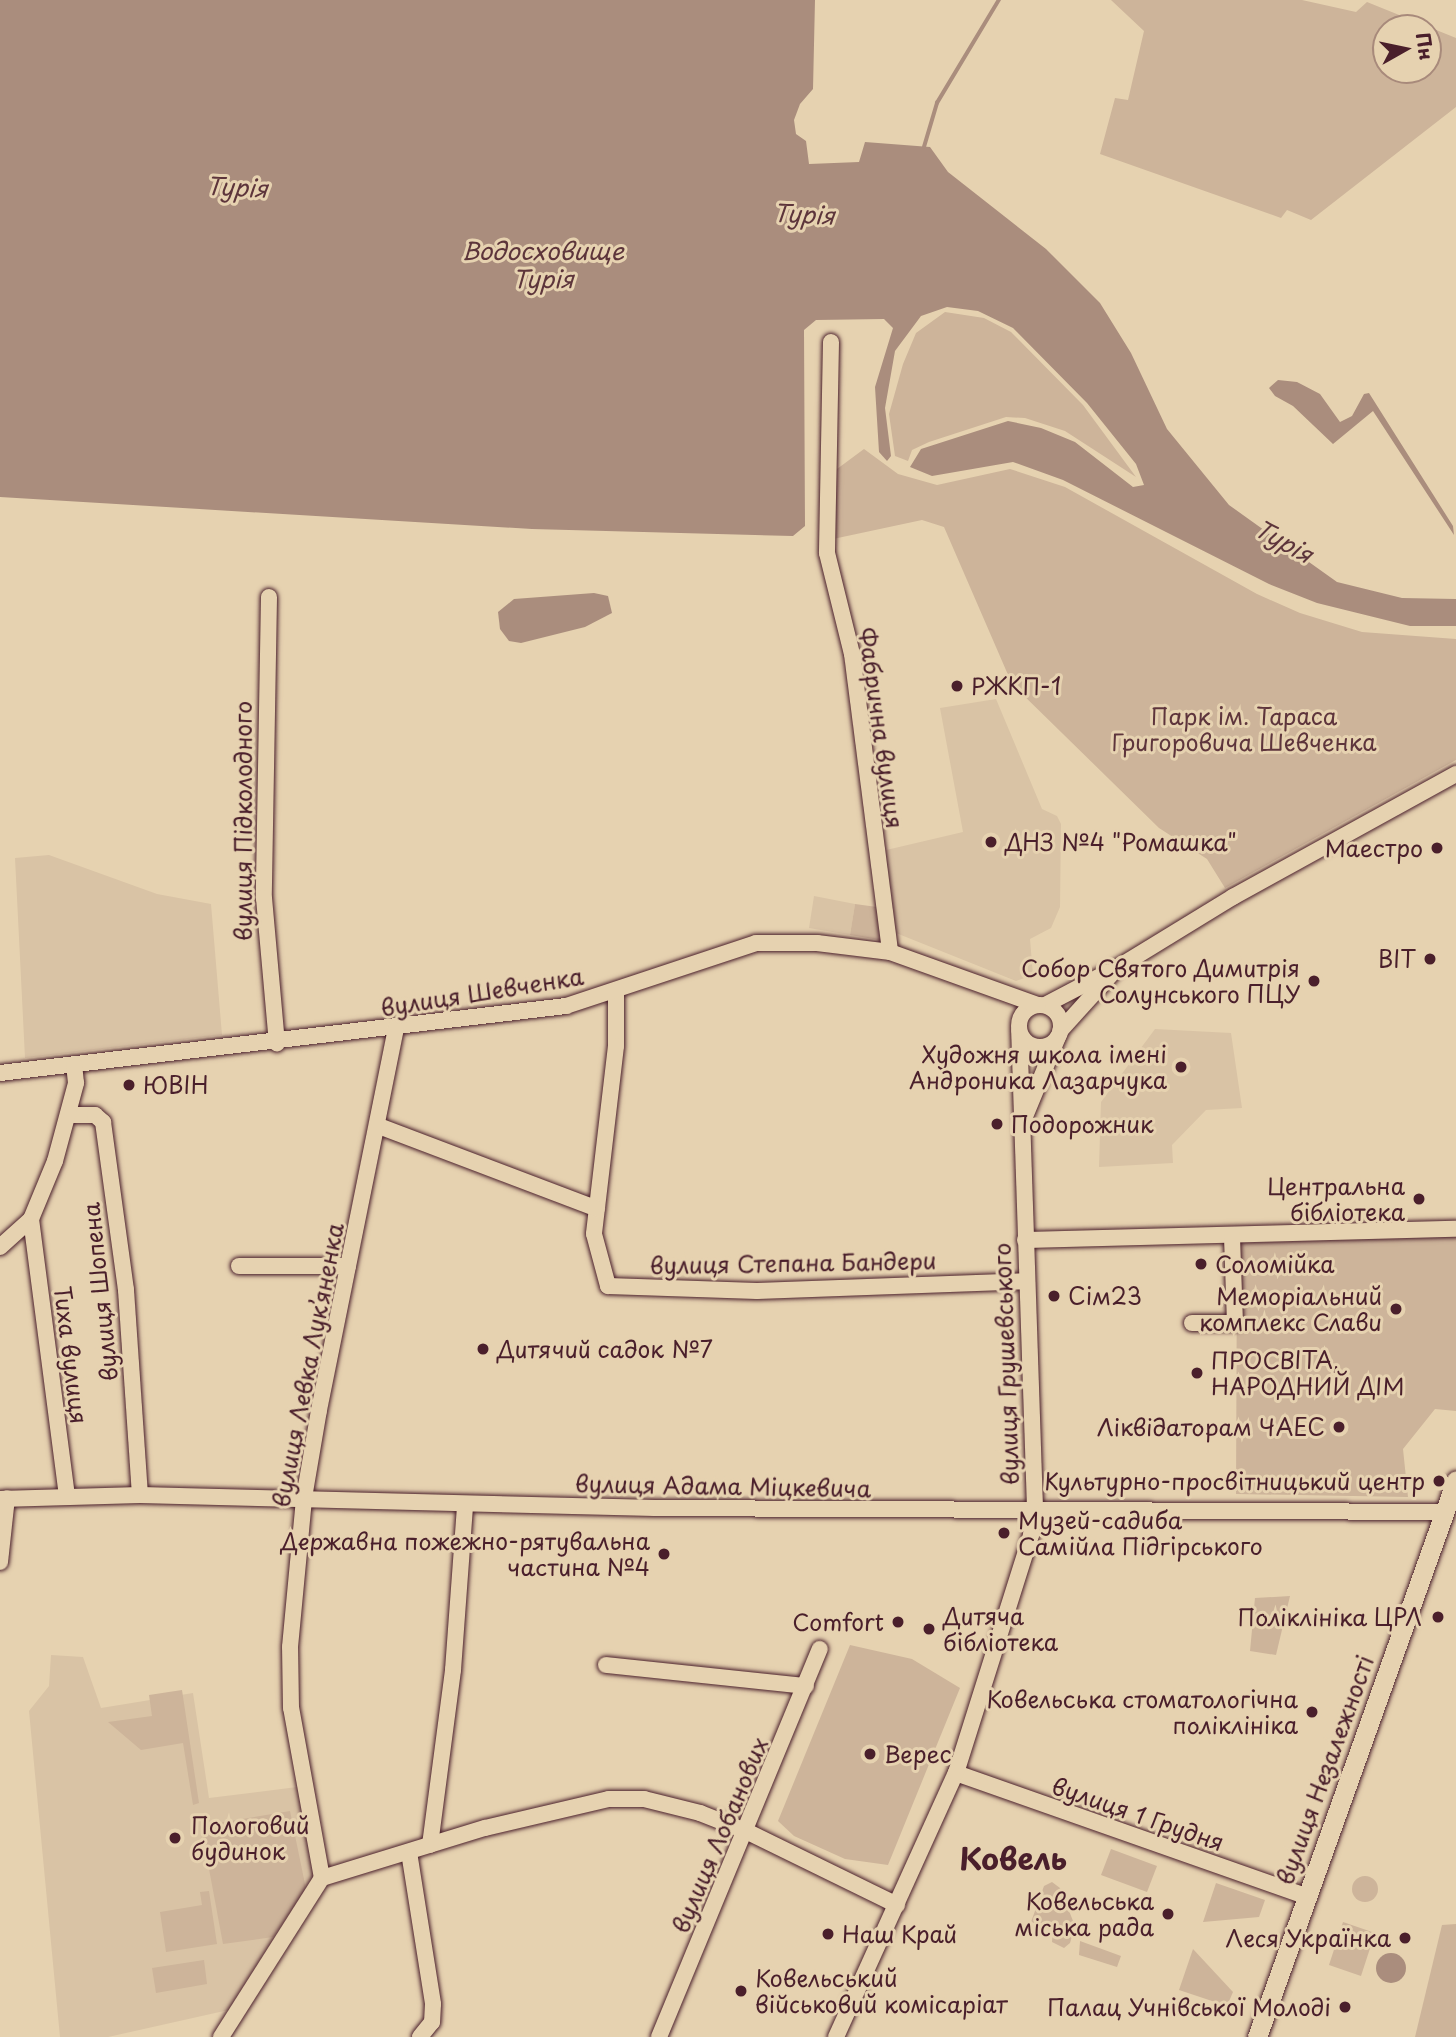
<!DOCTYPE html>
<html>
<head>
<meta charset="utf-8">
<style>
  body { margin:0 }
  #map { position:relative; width:1456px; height:2037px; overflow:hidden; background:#e6d2b0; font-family:"Playpen Sans",sans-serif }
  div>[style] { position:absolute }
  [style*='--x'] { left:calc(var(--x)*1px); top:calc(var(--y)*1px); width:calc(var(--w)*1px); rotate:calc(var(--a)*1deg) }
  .built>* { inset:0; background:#d9c3a5 }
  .green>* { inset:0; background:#cdb49a }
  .round { border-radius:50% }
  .water>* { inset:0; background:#aa8d7d }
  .stream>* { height:3.5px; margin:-1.75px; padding:0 1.75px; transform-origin:1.75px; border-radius:1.75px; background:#aa8d7d }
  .roads { filter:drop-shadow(0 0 2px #4a1f2b) drop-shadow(0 0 2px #4a1f2b) }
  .minor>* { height:16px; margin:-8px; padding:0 8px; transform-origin:8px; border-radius:8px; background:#e6d2b0 }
  .minor>.ring { margin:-8px; padding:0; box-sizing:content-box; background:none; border:16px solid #e6d2b0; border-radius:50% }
  .major>* { height:19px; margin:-9.5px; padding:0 9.5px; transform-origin:9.5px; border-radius:9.5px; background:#e6d2b0 }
  .dots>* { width:19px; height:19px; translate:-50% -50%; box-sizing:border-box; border:4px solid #e6d2b0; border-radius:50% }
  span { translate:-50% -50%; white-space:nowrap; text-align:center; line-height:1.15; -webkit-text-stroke:6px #e6d2b0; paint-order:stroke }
  .poi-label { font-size:23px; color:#4a1f2b }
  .left { translate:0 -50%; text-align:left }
  .right { translate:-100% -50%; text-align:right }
  .park-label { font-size:23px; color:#5e353c }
  .street-label { font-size:23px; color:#4a1f2b }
  .water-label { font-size:24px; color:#5d353b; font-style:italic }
  .district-label { font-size:30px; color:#4a1f2b; font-weight:700 }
  .north { position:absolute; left:1372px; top:14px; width:70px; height:70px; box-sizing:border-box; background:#e6d2b0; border:2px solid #a88a7b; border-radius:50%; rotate:81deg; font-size:19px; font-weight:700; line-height:28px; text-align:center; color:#4a1f2b }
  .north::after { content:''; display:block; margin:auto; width:24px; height:32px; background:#4a1f2b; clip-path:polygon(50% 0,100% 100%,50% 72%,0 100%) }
</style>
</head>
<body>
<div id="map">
  <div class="built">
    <div style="clip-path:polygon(996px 699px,1042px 809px,1057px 816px,1061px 824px,1060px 907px,1051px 928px,1030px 939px,1033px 975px,1016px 981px,891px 931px,882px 851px,963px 832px,940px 708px)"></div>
    <div style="clip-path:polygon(49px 855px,157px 894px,211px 904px,222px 1035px,25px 1058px,15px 858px)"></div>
    <div style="clip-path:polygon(814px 896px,855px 904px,850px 935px,809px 928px)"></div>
    <div style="clip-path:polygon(1155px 1029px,1231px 1033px,1242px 1108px,1206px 1110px,1172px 1145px,1173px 1163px,1099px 1167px,1101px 1102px)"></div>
    <div style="clip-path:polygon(51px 1655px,83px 1657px,101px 1708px,193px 1693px,209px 1798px,297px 1787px,317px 1877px,233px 2009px,108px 2037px,60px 2037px,29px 1711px,49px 1686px)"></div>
  </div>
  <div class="green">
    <div style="clip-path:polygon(evenodd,1111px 0,1302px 0,1356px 12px,1367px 2px,1456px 38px,1456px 107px,1311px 220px,1287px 210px,1281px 218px,1100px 154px,1115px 98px,1128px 100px,1144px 31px,1111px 0,1428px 28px,1428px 70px,1386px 70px,1386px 28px,1428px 28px)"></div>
    <div style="clip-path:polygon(945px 312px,984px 318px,1011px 332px,1083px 405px,1136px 477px,1065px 431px,1025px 418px,1006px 417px,929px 442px,912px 450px,908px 461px,895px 456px,889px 414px,903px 364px,916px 333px)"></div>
    <div style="clip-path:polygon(864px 449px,898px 474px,937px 485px,1010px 469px,1065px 487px,1257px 594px,1300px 613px,1362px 632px,1456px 639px,1456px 760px,1225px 888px,1207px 859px,1159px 828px,1012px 684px,944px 527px,922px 520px,833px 539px,837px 469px)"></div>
    <div style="clip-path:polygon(855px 904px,877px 907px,880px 940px,850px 935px)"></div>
    <div style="clip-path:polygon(1456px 1236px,1456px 1411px,1435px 1409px,1403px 1449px,1408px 1497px,1236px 1494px,1237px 1243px)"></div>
    <div style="clip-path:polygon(1290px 1596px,1276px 1655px,1250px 1651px,1255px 1598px)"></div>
    <div style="clip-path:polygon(850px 1645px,912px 1659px,960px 1688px,888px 1865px,845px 1859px,794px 1836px,778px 1821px)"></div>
    <div style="clip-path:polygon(182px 1690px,199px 1803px,193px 1805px,183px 1743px,141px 1750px,108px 1722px,152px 1716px,149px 1695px)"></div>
    <div style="clip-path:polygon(290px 1811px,306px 1889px,273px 1937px,223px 1944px,201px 1826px)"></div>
    <div style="clip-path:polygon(1111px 1849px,1157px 1866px,1147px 1892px,1101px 1875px)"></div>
    <div class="round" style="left:1352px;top:1876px;width:26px;height:26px"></div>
    <div style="clip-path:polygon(1052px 1882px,1060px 1888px,1075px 1926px,1070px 1943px,1064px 1948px,1052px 1942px,1053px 1929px,1031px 1922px,1044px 1886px)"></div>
    <div style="clip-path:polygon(1216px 1883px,1265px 1900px,1259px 1917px,1203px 1922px)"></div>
    <div style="clip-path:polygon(209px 1891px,217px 1944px,166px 1952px,160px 1912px,202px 1905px,200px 1892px)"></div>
    <div style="clip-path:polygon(1343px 1922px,1375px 1933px,1361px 1976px,1329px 1965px)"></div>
    <div style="clip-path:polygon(1456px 1924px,1456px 2037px,1415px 2037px,1442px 1925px)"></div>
    <div style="clip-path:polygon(1080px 1941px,1121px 1956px,1117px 1967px,1079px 1955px)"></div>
    <div style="clip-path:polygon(1193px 1949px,1233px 1992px,1227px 2006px,1179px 1990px)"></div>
    <div style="clip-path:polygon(204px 1960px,207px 1984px,156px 1993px,152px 1968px)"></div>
  </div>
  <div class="water">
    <div style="clip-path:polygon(0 0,815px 0,813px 89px,800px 104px,794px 120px,796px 134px,806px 141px,809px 164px,859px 162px,865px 142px,930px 147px,948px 172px,1046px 249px,1100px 303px,1131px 353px,1167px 429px,1229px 505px,1337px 582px,1402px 598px,1456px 599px,1456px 626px,1410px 626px,1317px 603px,1269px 584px,1063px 480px,1013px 462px,932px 476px,910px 467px,921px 449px,1008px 421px,1041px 428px,1075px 442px,1133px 487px,1144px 485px,1136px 464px,1087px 403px,1013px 328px,978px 311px,947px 307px,921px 316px,895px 351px,885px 408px,891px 456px,887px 461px,879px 452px,875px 387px,893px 328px,884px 319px,816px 320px,804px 330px,805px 526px,793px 536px,532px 529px,0 497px)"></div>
    <div style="clip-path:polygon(1278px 380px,1297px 382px,1320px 394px,1340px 422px,1352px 416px,1364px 394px,1369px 393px,1453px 526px,1454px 535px,1373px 411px,1333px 444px,1293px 406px,1275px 396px,1269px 388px)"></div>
    <div style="clip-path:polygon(594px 593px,608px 596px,612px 613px,585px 627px,521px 643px,509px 641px,500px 629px,498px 612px,514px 599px)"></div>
    <div class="round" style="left:1376px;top:1953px;width:30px;height:30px"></div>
  </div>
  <div class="stream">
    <div style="--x:924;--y:147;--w:46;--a:-73.5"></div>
    <div style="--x:937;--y:103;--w:120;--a:-59"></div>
  </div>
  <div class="roads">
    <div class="minor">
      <div style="--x:831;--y:342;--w:211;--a:91.1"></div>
      <div style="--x:827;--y:553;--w:104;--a:76.1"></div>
      <div style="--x:852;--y:654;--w:300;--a:82.7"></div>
      <div style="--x:269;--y:597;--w:301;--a:91"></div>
      <div style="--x:264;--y:898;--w:146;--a:84.9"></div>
      <div style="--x:616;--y:992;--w:54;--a:90"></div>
      <div style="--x:616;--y:1046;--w:189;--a:96.7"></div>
      <div style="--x:594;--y:1234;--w:54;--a:74.9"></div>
      <div style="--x:608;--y:1286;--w:149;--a:1.9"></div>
      <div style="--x:757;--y:1291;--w:268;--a:-2.1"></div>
      <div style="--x:1045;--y:1005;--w:71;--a:-27.6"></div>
      <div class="ring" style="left:1019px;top:1005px;width:26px;height:26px"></div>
      <div style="--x:1060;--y:1031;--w:85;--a:-47.9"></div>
      <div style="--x:1117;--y:968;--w:136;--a:-31.5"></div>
      <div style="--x:1233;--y:897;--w:255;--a:-28.9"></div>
      <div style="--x:0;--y:1073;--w:570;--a:-6.75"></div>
      <div style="--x:566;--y:1006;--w:200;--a:-18.3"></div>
      <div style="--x:756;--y:943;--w:61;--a:0"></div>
      <div style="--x:817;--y:943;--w:74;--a:7"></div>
      <div style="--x:890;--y:952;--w:157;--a:19.7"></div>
      <div style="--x:70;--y:1115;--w:25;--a:0"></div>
      <div style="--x:95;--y:1115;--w:11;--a:41"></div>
      <div style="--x:103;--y:1122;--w:170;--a:82.2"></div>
      <div style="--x:126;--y:1290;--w:205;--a:86.1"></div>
      <div style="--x:1024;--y:1119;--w:89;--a:-67.5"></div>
      <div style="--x:379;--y:1126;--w:233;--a:20.8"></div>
      <div style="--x:31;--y:1219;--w:279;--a:82.6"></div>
      <div style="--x:1025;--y:1240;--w:431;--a:-1.5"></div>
      <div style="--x:0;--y:1247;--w:42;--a:-42.1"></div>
      <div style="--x:31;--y:1219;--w:63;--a:-67.5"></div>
      <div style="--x:55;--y:1161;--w:81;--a:-74.9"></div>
      <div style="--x:76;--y:1083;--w:19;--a:-96"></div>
      <div style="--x:239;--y:1266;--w:109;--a:0"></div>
      <div style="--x:1192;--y:1323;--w:43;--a:0"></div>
      <div style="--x:1235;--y:1323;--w:87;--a:-92"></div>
      <div style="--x:0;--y:1499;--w:140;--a:-1.6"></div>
      <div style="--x:140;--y:1495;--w:515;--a:1.45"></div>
      <div style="--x:655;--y:1508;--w:790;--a:0.29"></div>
      <div style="--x:0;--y:1562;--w:64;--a:-83.8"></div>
      <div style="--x:606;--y:1665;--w:201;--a:6"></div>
      <div style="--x:956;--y:1773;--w:371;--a:19.4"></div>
      <div style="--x:430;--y:1845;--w:177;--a:-82.5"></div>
      <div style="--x:453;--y:1670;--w:165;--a:-85.8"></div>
      <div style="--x:409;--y:1852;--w:154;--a:81"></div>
      <div style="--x:433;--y:2004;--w:18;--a:93"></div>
      <div style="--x:432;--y:2022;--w:19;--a:129"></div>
      <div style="--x:322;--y:1878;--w:173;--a:-100.3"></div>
      <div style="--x:291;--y:1708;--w:61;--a:-90.9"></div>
      <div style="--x:290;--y:1647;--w:150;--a:-84.6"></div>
      <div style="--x:304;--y:1498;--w:89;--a:-80.3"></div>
      <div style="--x:319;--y:1410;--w:389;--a:-78.6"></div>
      <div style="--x:221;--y:2037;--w:188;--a:-57.6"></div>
      <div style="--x:322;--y:1878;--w:170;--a:-17.1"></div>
      <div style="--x:485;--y:1828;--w:127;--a:-13.2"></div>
      <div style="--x:609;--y:1799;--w:35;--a:0"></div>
      <div style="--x:644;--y:1799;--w:58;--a:14"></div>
      <div style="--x:700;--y:1813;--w:52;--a:21.6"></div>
      <div style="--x:748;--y:1832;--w:166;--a:26.1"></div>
      <div style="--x:659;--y:2037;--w:420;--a:-67.5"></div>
      <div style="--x:836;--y:2037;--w:290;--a:-65.6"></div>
      <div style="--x:956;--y:1773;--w:250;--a:-72.5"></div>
      <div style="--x:1031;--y:1535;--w:27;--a:-82"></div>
      <div style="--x:1035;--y:1508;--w:478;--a:-91.9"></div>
    </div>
    <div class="major">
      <div style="--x:1257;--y:2037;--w:591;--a:-70.34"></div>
    </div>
  </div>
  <div class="dots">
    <div style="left:957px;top:686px;background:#4a1f2b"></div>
    <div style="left:991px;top:842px;background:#4a1f2b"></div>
    <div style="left:1437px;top:848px;background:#4a1f2b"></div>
    <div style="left:1430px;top:959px;background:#4a1f2b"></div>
    <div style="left:1314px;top:981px;background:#4a1f2b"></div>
    <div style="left:1181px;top:1067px;background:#4a1f2b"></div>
    <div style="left:129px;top:1085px;background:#4a1f2b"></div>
    <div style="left:997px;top:1124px;background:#4a1f2b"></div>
    <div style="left:1419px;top:1199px;background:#4a1f2b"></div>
    <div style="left:1201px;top:1264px;background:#4a1f2b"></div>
    <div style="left:1054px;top:1296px;background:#4a1f2b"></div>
    <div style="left:1396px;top:1309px;background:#4a1f2b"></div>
    <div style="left:483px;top:1349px;background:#4a1f2b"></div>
    <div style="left:1197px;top:1373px;background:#4a1f2b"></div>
    <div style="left:1339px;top:1427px;background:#4a1f2b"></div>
    <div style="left:1439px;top:1481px;background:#4a1f2b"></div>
    <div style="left:1004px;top:1533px;background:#4a1f2b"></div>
    <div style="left:664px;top:1554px;background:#4a1f2b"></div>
    <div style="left:1438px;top:1617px;background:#4a1f2b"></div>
    <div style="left:898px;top:1622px;background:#4a1f2b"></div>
    <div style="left:929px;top:1629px;background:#4a1f2b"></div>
    <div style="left:1312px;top:1712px;background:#4a1f2b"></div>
    <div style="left:870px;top:1754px;background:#4a1f2b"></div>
    <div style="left:175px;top:1838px;background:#4a1f2b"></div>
    <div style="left:1168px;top:1914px;background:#4a1f2b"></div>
    <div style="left:828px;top:1934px;background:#4a1f2b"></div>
    <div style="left:1405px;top:1938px;background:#4a1f2b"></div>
    <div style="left:741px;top:1991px;background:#4a1f2b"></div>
    <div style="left:1345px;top:2007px;background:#4a1f2b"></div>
  </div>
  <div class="poi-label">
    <span class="left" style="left:971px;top:686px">РЖКП-1</span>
    <span class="left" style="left:1005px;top:842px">ДНЗ №4 "Ромашка"</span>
    <span class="right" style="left:1423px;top:848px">Маестро</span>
    <span class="right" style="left:1416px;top:959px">ВІТ</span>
    <span class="right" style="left:1300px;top:981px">Собор Святого Димитрія<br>Солунського ПЦУ</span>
    <span class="right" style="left:1167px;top:1067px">Художня школа імені<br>Андроника Лазарчука</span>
    <span class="left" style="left:143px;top:1085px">ЮВІН</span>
    <span class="left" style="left:1011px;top:1124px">Подорожник</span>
    <span class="right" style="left:1405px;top:1199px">Центральна<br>бібліотека</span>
    <span class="left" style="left:1215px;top:1264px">Соломійка</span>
    <span class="left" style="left:1068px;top:1296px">Сім23</span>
    <span class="right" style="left:1382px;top:1309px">Меморіальний<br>комплекс Слави</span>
    <span class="left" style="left:497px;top:1349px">Дитячий садок №7</span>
    <span class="left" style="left:1211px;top:1373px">ПРОСВІТА,<br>НАРОДНИЙ ДІМ</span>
    <span class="right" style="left:1325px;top:1427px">Ліквідаторам ЧАЕС</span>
    <span class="right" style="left:1425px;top:1481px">Культурно-просвітницький центр</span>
    <span class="left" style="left:1018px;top:1533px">Музей-садиба<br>Самійла Підгірського</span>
    <span class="right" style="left:650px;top:1554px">Державна пожежно-рятувальна<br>частина №4</span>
    <span class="left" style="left:943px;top:1629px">Дитяча<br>бібліотека</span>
    <span class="right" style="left:1422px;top:1617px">Поліклініка ЦРЛ</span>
    <span class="right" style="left:884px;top:1622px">Comfort</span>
    <span class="right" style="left:1298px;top:1712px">Ковельська стоматологічна<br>поліклініка</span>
    <span class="left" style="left:884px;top:1754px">Верес</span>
    <span class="left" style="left:191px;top:1838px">Пологовий<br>будинок</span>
    <span class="right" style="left:1154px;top:1914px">Ковельська<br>міська рада</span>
    <span class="left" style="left:842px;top:1934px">Наш Край</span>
    <span class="right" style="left:1391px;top:1938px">Леся Українка</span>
    <span class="left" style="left:755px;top:1991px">Ковельський<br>військовий комісаріат</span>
    <span class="right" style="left:1331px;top:2007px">Палац Учнівської Молоді</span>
  </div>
  <div class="park-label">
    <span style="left:1244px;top:729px">Парк ім. Тараса<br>Григоровича Шевченка</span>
  </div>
  <div class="street-label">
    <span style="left:881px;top:728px;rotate:82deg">Фабрична вулиця</span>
    <span style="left:243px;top:821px;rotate:-90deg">вулиця Підколодного</span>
    <span style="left:482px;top:992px;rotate:-9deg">вулиця Шевченка</span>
    <span style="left:793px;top:1263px;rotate:-1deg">вулиця Степана Бандери</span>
    <span style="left:100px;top:1292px;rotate:-96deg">вулиця Шопена</span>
    <span style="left:71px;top:1355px;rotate:83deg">Тиха вулиця</span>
    <span style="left:1006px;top:1364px;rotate:-92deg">вулиця Грушевського</span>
    <span style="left:308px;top:1365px;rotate:-79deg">вулиця Левка Лукʼяненка</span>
    <span style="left:723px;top:1486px;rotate:1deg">вулиця Адама Міцкевича</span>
    <span style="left:1325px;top:1770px;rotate:-70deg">вулиця Незалежності</span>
    <span style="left:1138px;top:1814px;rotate:19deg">вулиця 1 Грудня</span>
    <span style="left:720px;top:1835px;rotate:-67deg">вулиця Лобанових</span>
  </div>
  <div class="water-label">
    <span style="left:237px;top:187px;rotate:3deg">Турія</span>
    <span style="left:804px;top:214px;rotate:3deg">Турія</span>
    <span style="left:543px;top:265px">Водосховище<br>Турія</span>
    <span style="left:1284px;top:541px;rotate:29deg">Турія</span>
  </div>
  <div class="district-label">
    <span style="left:1013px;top:1858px">Ковель</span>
  </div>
  <div class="north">Пн</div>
</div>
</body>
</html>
